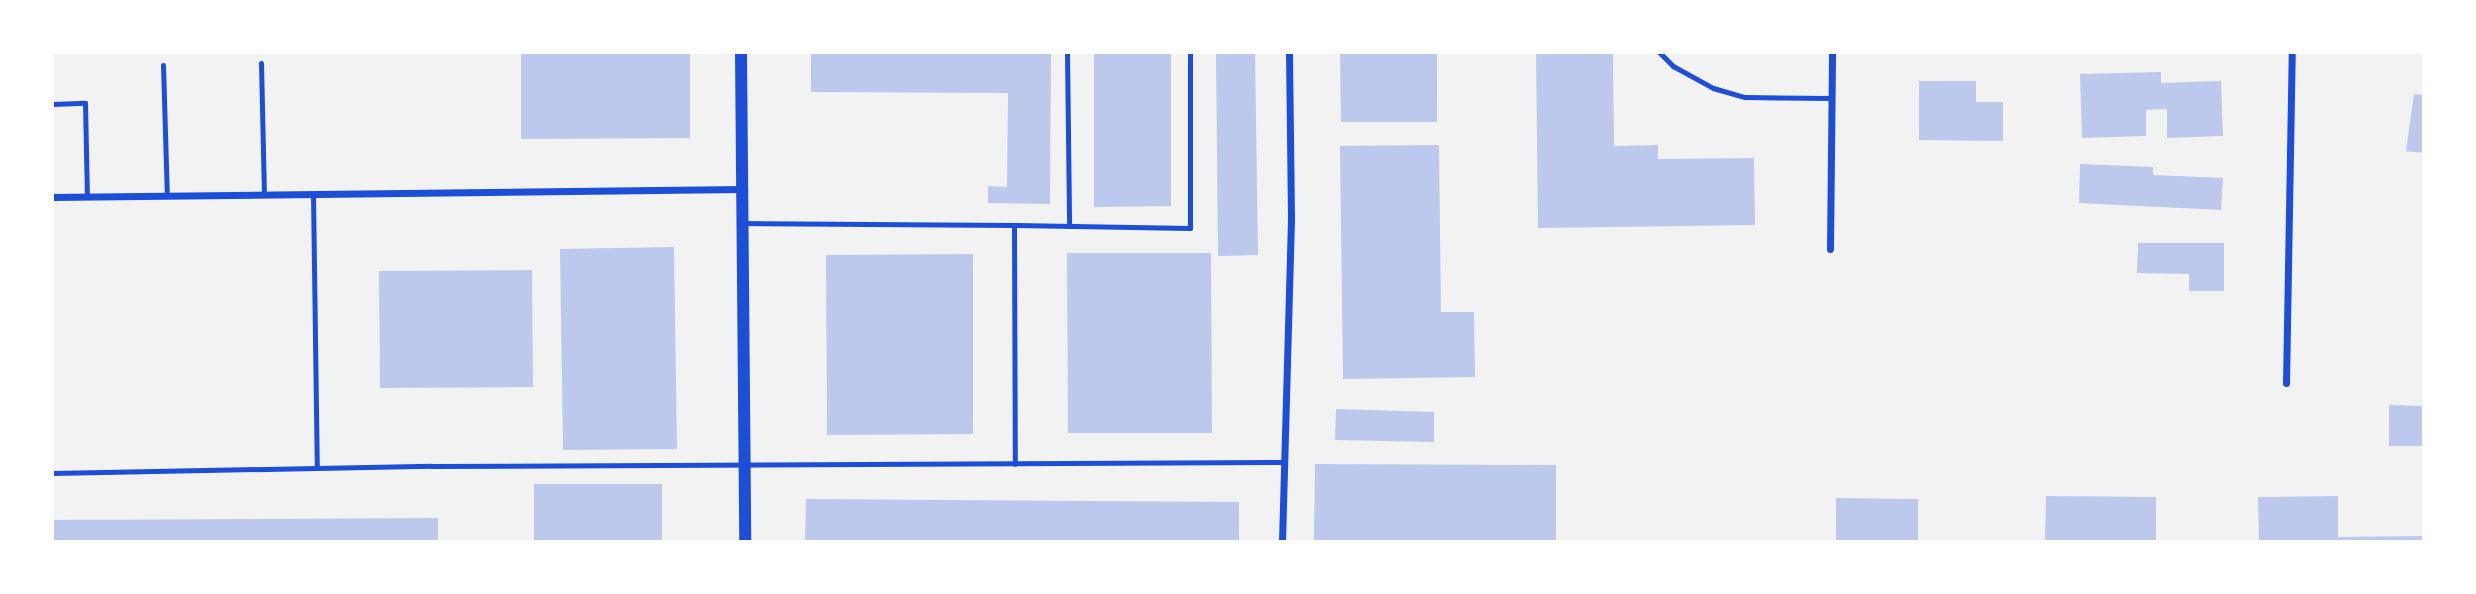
<!DOCTYPE html>
<html>
<head>
<meta charset="utf-8">
<style>
  body { margin:0 }
  #map { position:relative; width:2476px; height:594px; overflow:hidden; background:#f2f2f2; font-family:"Playfair Display",serif }
  div>[style] { position:absolute }
  [style*='--x'] { left:calc(var(--x)*1px); top:calc(var(--y)*1px); width:calc(var(--w)*1px); rotate:calc(var(--a)*1deg) }
  .building>* { inset:0; background:#bdc9ec }
  .service>* { height:5px; margin:-2.5px; padding:0 2.5px; transform-origin:2.5px; border-radius:2.5px; background:#1d4ed8 }
  .minor>* { height:7px; margin:-3.5px; padding:0 3.5px; transform-origin:3.5px; border-radius:3.5px; background:#1d4ed8 }
  .tertiary>* { height:12px; margin:-6px; padding:0 6px; transform-origin:6px; border-radius:6px; background:#1d4ed8 }
  span { translate:-50% -50%; white-space:nowrap; text-align:center; line-height:1.15; -webkit-text-stroke:7px #fff; paint-order:stroke }
  .frame { position:absolute; inset:0; border:54px solid #fff; pointer-events:none }
</style>
</head>
<body>
<div id="map">
  <div class="building">
    <div style="clip-path:polygon(521px 52px,690px 52px,690px 138px,521px 139px)"></div>
    <div style="clip-path:polygon(811px 52px,1051px 52px,1050px 204px,988px 203px,988px 186px,1007px 187px,1008px 93px,811px 92px)"></div>
    <div style="clip-path:polygon(1094px 52px,1171px 52px,1171px 206px,1094px 207px)"></div>
    <div style="clip-path:polygon(1216px 52px,1255px 52px,1258px 255px,1218px 256px)"></div>
    <div style="clip-path:polygon(1340px 52px,1437px 52px,1437px 122px,1341px 122px)"></div>
    <div style="clip-path:polygon(1536px 52px,1613px 52px,1614px 146px,1658px 145px,1658px 159px,1754px 158px,1755px 225px,1538px 228px)"></div>
    <div style="clip-path:polygon(2161px 72px,2161px 83px,2221px 81px,2223px 136px,2167px 138px,2167px 109px,2146px 110px,2146px 136px,2082px 138px,2080px 74px)"></div>
    <div style="clip-path:polygon(1919px 81px,1976px 81px,1976px 102px,2003px 102px,2003px 141px,1919px 140px)"></div>
    <div style="clip-path:polygon(2414px 94px,2424px 95px,2424px 153px,2406px 151px)"></div>
    <div style="clip-path:polygon(1439px 145px,1441px 312px,1474px 312px,1475px 377px,1343px 379px,1340px 146px)"></div>
    <div style="clip-path:polygon(2080px 164px,2153px 167px,2153px 175px,2223px 178px,2221px 210px,2079px 203px)"></div>
    <div style="clip-path:polygon(2138px 243px,2224px 243px,2224px 291px,2189px 291px,2189px 274px,2137px 273px)"></div>
    <div style="clip-path:polygon(674px 247px,677px 449px,563px 450px,560px 249px)"></div>
    <div style="clip-path:polygon(1067px 253px,1211px 253px,1212px 433px,1068px 433px)"></div>
    <div style="clip-path:polygon(973px 254px,973px 434px,827px 435px,826px 255px)"></div>
    <div style="clip-path:polygon(532px 270px,533px 387px,380px 388px,379px 271px)"></div>
    <div style="clip-path:polygon(2389px 405px,2424px 406px,2424px 446px,2389px 446px)"></div>
    <div style="clip-path:polygon(1336px 409px,1434px 412px,1434px 442px,1335px 440px)"></div>
    <div style="clip-path:polygon(1315px 464px,1556px 465px,1556px 542px,1314px 542px)"></div>
    <div style="clip-path:polygon(534px 484px,662px 484px,662px 542px,534px 542px)"></div>
    <div style="clip-path:polygon(2046px 496px,2156px 497px,2156px 542px,2045px 542px)"></div>
    <div style="clip-path:polygon(2338px 496px,2338px 537px,2424px 536px,2424px 542px,2259px 542px,2258px 497px)"></div>
    <div style="clip-path:polygon(1836px 498px,1918px 499px,1918px 542px,1836px 542px)"></div>
    <div style="clip-path:polygon(806px 499px,1239px 502px,1239px 542px,805px 542px)"></div>
    <div style="clip-path:polygon(438px 518px,438px 542px,52px 542px,52px 520px)"></div>
  </div>
  <div class="service">
    <div style="--x:1067;--y:52;--w:174;--a:89.3"></div>
    <div style="--x:1659;--y:52;--w:20;--a:45"></div>
    <div style="--x:1673;--y:66;--w:46;--a:28.8"></div>
    <div style="--x:1713;--y:88;--w:33;--a:16"></div>
    <div style="--x:1745;--y:97;--w:86;--a:0.7"></div>
    <div style="--x:261;--y:63;--w:132;--a:88.7"></div>
    <div style="--x:163;--y:65;--w:131;--a:88.3"></div>
    <div style="--x:52;--y:104;--w:33;--a:-2"></div>
    <div style="--x:85;--y:103;--w:94;--a:88.8"></div>
    <div style="--x:313;--y:194;--w:274;--a:89.2"></div>
    <div style="--x:743;--y:223;--w:271;--a:0.4"></div>
    <div style="--x:1014;--y:225;--w:239;--a:89.8"></div>
    <div style="--x:1014;--y:225;--w:176;--a:1"></div>
    <div style="--x:1190;--y:228;--w:176;--a:-90"></div>
    <div style="--x:52;--y:473;--w:379;--a:-1.1"></div>
    <div style="--x:431;--y:466;--w:853;--a:-0.27"></div>
  </div>
  <div class="minor">
    <div style="--x:52;--y:197;--w:690;--a:-0.66"></div>
    <div style="--x:1830;--y:249;--w:197;--a:-89.4"></div>
    <div style="--x:2286;--y:383;--w:331;--a:-89"></div>
    <div style="--x:1282;--y:542;--w:325;--a:-88.4"></div>
    <div style="--x:1291;--y:217;--w:165;--a:-90.7"></div>
  </div>
  <div class="tertiary">
    <div style="--x:741;--y:52;--w:490;--a:89.5"></div>
  </div>
  <div class="frame"></div>
</div>
</body>
</html>
